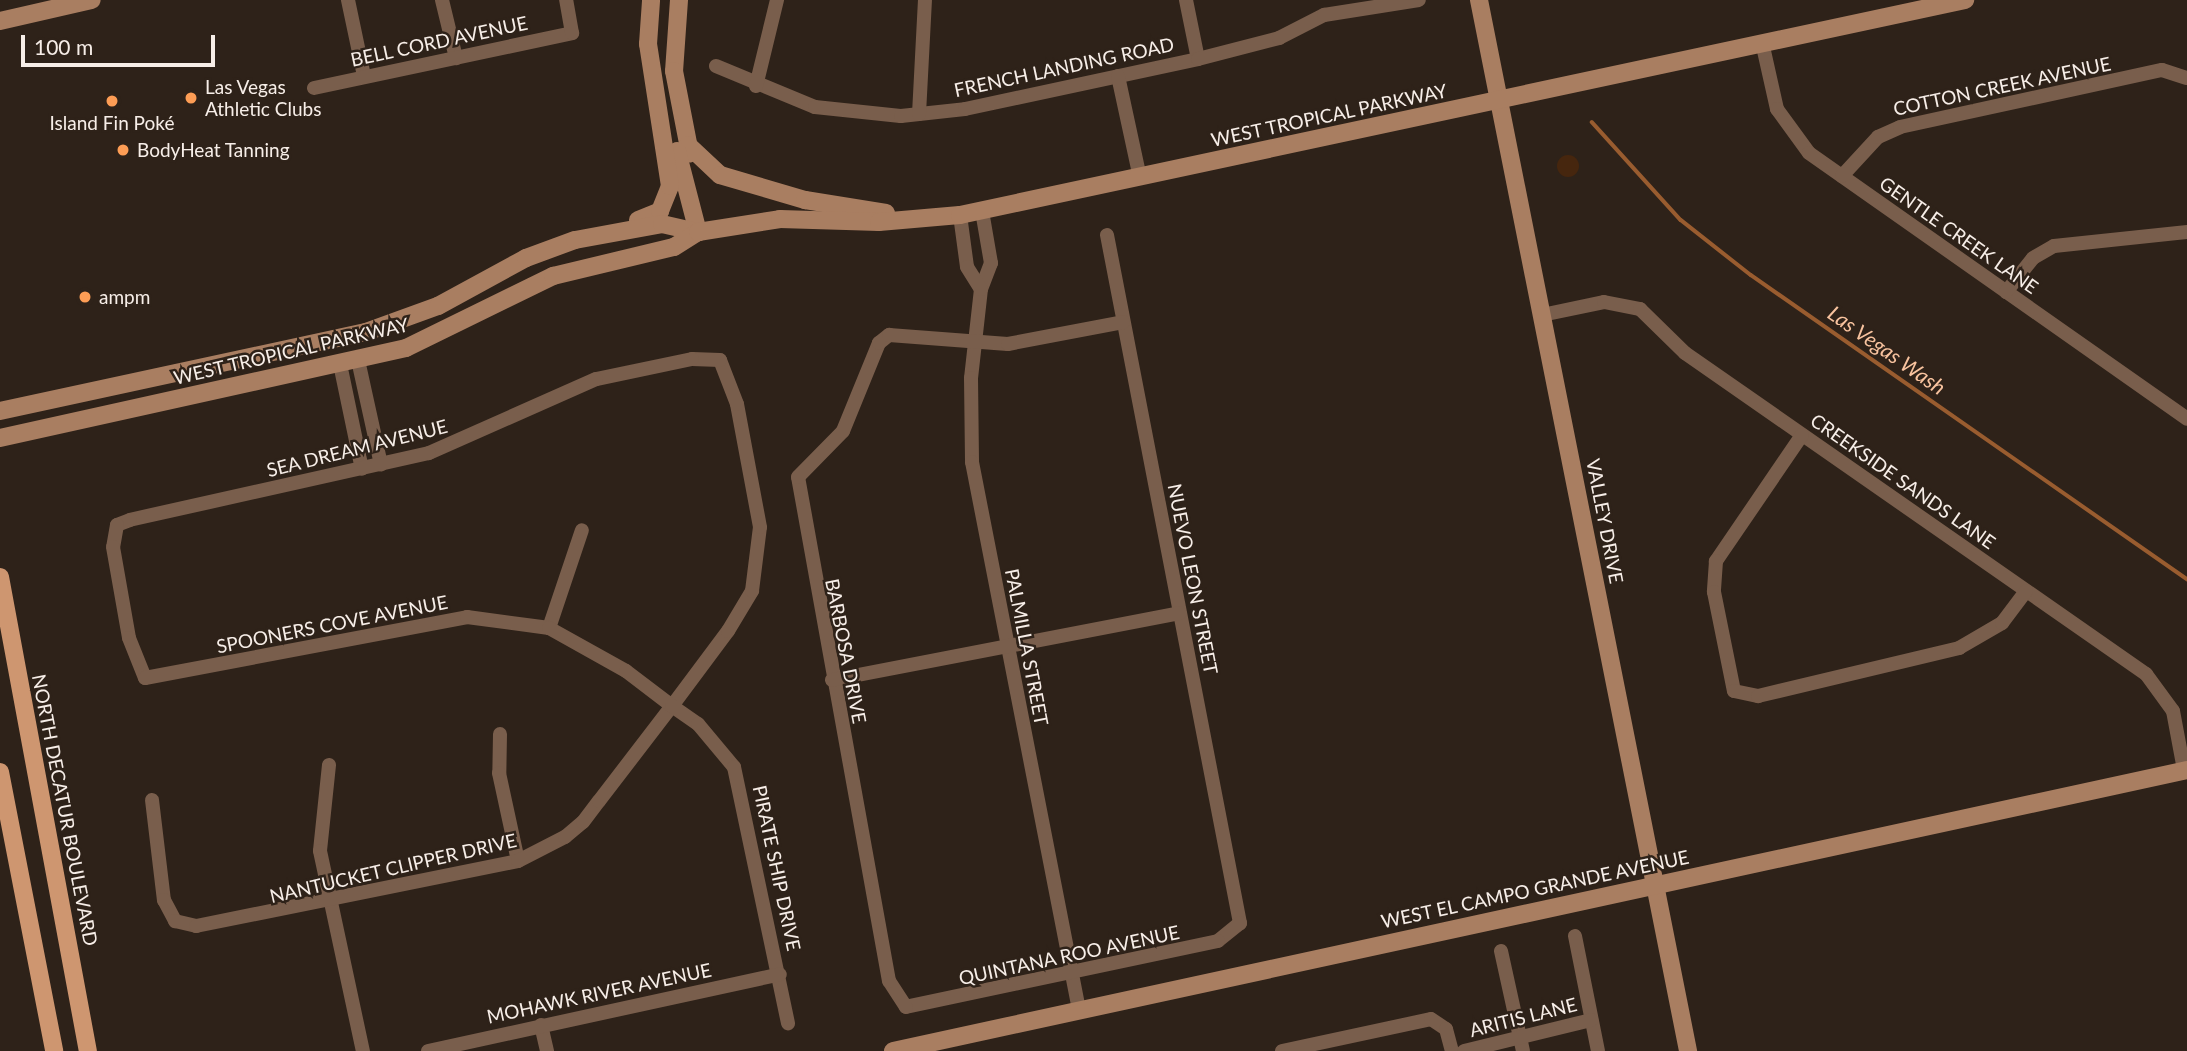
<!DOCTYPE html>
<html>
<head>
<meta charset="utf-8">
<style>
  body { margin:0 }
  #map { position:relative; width:2187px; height:1051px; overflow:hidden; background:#2e2219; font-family:Lato,sans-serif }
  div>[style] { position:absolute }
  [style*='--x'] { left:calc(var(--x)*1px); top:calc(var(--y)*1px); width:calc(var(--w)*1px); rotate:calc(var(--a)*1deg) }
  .green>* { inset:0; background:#46260e }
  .round { border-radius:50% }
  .stream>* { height:3.5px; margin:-1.75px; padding:0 1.75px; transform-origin:1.75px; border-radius:1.75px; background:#995c2f }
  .street>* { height:14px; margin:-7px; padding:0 7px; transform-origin:7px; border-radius:7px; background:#795e4c }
  .secondary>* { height:18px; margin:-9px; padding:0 9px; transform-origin:9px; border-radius:9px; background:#a97e61 }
  .primary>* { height:18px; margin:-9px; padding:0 9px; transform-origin:9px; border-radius:9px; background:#ce9670 }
  .dots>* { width:19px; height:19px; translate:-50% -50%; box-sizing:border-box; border:4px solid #2e2219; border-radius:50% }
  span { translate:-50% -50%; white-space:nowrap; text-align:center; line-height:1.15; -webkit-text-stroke:5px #2e2219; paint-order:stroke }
  .street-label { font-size:19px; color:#f7eee8 }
  .poi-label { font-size:19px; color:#f7eee8 }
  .left { translate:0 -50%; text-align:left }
  .water-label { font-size:21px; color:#f8c39f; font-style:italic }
  .scale { position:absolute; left:21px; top:35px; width:194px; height:32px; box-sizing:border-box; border:4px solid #f7eee8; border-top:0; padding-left:9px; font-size:21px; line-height:24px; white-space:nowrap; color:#f7eee8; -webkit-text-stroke:5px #2e2219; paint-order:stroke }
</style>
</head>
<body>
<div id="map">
  <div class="green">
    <div class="round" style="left:1557px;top:155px;width:22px;height:22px"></div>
  </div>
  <div class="stream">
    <div style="--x:1592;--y:122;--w:132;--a:47.8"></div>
    <div style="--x:1681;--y:220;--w:89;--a:38.2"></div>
    <div style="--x:1751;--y:275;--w:532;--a:34.89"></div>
  </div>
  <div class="street">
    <div style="--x:348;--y:0;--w:78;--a:78.1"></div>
    <div style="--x:442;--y:0;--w:60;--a:76.4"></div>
    <div style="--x:1186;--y:0;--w:60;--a:78.5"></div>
    <div style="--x:1762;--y:42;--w:69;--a:77.4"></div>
    <div style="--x:1777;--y:109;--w:54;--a:54"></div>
    <div style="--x:1809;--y:153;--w:462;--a:35.1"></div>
    <div style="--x:716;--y:66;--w:107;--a:22.5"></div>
    <div style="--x:815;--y:107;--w:86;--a:6"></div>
    <div style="--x:901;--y:116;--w:64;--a:-6.2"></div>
    <div style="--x:965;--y:109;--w:238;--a:-12.1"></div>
    <div style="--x:1198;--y:59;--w:84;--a:-14.5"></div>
    <div style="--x:1279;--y:38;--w:51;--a:-27.1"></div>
    <div style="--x:1324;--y:15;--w:96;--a:-9"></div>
    <div style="--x:1118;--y:76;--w:104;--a:77.8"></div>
    <div style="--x:756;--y:86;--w:89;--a:-76.3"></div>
    <div style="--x:314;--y:88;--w:264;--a:-12"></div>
    <div style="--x:572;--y:33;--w:34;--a:-100"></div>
    <div style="--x:919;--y:114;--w:114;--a:-87"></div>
    <div style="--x:1842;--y:176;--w:53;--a:-47.3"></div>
    <div style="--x:1878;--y:137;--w:24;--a:-24"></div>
    <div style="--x:1900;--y:127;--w:268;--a:-12.3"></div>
    <div style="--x:2162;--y:70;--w:26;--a:18"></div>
    <div style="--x:982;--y:211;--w:53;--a:80.2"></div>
    <div style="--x:991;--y:263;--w:28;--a:111"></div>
    <div style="--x:981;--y:289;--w:90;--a:96.4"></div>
    <div style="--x:971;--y:378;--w:84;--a:89.3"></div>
    <div style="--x:972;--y:462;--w:558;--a:78.95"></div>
    <div style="--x:960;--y:215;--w:52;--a:82.3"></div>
    <div style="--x:967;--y:267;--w:26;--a:58"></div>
    <div style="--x:1107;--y:235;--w:701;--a:79.06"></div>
    <div style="--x:1240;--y:923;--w:28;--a:141"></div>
    <div style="--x:1218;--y:941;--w:319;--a:168.1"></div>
    <div style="--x:906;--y:1007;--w:31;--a:-123"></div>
    <div style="--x:889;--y:981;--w:512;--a:-100.23"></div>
    <div style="--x:798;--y:477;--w:64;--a:-45.6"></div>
    <div style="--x:843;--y:431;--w:95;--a:-67.8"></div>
    <div style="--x:879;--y:343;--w:13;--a:-39"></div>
    <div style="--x:889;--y:335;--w:119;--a:4.3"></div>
    <div style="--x:1008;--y:344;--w:117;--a:-10.8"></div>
    <div style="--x:2006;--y:292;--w:43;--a:-51.5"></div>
    <div style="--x:2033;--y:258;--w:24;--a:-30"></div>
    <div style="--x:2054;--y:246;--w:134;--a:-6"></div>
    <div style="--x:1542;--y:315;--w:63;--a:-11.8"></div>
    <div style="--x:1604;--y:302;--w:37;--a:11"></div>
    <div style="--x:1640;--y:309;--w:63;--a:44.4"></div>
    <div style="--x:1685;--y:353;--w:562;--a:34.85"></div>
    <div style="--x:2146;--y:674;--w:46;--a:53.9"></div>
    <div style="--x:2173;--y:711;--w:60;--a:79.4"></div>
    <div style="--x:358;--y:360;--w:107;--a:77.6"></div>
    <div style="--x:340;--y:364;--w:107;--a:78.2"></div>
    <div style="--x:1802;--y:435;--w:153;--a:124.3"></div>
    <div style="--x:1716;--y:561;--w:31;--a:94"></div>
    <div style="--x:1714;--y:592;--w:101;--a:78.6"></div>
    <div style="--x:1734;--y:691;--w:25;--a:12"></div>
    <div style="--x:1758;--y:696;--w:207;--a:-13.4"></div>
    <div style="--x:1959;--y:648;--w:50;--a:-30.2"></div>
    <div style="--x:2002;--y:623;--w:40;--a:-53"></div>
    <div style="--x:549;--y:628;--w:103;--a:-71.4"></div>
    <div style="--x:832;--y:680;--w:354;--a:-10.9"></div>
    <div style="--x:500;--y:734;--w:39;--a:91"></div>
    <div style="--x:499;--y:773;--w:90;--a:77.8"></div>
    <div style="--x:329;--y:765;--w:86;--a:96"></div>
    <div style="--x:320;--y:851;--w:205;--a:77.9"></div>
    <div style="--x:152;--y:800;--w:101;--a:83.2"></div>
    <div style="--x:164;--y:900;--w:24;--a:62"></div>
    <div style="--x:175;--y:921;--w:22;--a:13"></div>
    <div style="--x:196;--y:926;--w:328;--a:-11.4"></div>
    <div style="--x:518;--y:861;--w:53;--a:-27.1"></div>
    <div style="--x:565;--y:837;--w:23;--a:-40"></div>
    <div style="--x:583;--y:822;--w:26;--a:-53"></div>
    <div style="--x:599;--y:801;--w:120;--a:-52.5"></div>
    <div style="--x:672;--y:706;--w:94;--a:-53.3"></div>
    <div style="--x:728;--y:631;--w:47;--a:-59"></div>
    <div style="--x:752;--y:591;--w:64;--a:-82.9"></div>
    <div style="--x:760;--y:527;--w:125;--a:-100.6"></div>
    <div style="--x:737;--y:404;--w:47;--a:-111.1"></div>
    <div style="--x:720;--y:360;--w:28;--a:-178"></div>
    <div style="--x:692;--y:359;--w:98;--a:168.2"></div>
    <div style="--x:596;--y:379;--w:183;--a:156.1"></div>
    <div style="--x:429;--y:453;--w:306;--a:167.4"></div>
    <div style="--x:130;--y:520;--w:14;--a:159"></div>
    <div style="--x:117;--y:525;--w:22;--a:100"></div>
    <div style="--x:113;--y:547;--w:92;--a:80"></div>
    <div style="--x:129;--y:638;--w:43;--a:68.2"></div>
    <div style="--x:145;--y:678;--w:328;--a:-10.7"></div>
    <div style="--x:467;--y:617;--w:83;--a:7.6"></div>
    <div style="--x:549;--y:628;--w:88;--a:29.2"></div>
    <div style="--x:626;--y:671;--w:58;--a:37.3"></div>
    <div style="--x:672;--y:706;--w:32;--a:35"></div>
    <div style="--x:698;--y:724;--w:56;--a:50.1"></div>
    <div style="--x:734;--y:767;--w:262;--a:78.1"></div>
    <div style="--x:1575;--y:936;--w:117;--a:78.7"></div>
    <div style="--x:1501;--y:951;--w:102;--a:77.6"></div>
    <div style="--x:541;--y:1025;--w:27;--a:77"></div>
    <div style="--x:428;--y:1051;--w:360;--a:-12.3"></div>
    <div style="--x:1282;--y:1051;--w:152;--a:-12.1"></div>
    <div style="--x:1431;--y:1019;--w:18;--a:34"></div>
    <div style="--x:1446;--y:1029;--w:23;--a:75"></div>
    <div style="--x:1464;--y:1051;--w:131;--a:-13.7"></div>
  </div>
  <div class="secondary">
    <div style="--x:679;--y:0;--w:71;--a:94"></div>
    <div style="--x:674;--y:71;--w:84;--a:79"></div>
    <div style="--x:1479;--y:0;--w:1072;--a:78.75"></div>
    <div style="--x:0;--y:21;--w:94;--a:-12.9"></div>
    <div style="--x:688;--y:145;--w:44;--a:43.2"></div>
    <div style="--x:720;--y:175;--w:89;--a:16.4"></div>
    <div style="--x:805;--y:200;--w:82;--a:9.1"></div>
    <div style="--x:677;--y:151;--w:84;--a:75.5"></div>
    <div style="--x:638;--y:220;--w:24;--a:-22"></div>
    <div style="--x:660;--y:211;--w:27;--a:-68"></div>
    <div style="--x:670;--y:186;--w:144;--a:-98.8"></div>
    <div style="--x:648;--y:44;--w:43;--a:-86"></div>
    <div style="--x:0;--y:411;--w:374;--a:-12.2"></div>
    <div style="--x:366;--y:332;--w:77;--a:-19.9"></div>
    <div style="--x:438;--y:306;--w:100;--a:-28.6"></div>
    <div style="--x:526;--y:258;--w:52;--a:-20.2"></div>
    <div style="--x:575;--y:240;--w:88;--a:-10.4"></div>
    <div style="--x:662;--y:224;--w:37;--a:13"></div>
    <div style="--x:0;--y:438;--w:416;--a:-12.5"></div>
    <div style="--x:406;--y:348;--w:164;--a:-26.1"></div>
    <div style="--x:553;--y:276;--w:124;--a:-13.5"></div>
    <div style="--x:674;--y:247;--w:28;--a:-32"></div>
    <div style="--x:698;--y:232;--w:83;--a:-9"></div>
    <div style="--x:780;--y:219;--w:99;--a:1.7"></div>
    <div style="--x:879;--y:222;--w:81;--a:-4.9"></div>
    <div style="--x:960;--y:215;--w:1028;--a:-12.08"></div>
    <div style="--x:893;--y:1051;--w:1324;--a:-12.25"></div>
  </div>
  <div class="primary">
    <div style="--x:0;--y:577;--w:482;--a:79.5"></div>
    <div style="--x:0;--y:772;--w:284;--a:79"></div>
  </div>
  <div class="dots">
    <div style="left:191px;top:98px;background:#fd9d55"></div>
    <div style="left:112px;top:101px;background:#fd9d55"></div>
    <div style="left:123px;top:150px;background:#fd9d55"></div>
    <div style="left:85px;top:297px;background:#fd9d55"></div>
  </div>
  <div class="street-label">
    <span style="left:439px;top:41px;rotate:-12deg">BELL CORD AVENUE</span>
    <span style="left:1064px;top:67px;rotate:-12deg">FRENCH LANDING ROAD</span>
    <span style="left:2002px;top:86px;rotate:-12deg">COTTON CREEK AVENUE</span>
    <span style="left:1329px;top:115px;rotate:-12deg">WEST TROPICAL PARKWAY</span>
    <span style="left:1959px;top:235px;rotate:35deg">GENTLE CREEK LANE</span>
    <span style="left:291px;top:351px;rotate:-13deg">WEST TROPICAL PARKWAY</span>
    <span style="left:357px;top:448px;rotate:-14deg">SEA DREAM AVENUE</span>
    <span style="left:1903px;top:481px;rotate:35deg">CREEKSIDE SANDS LANE</span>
    <span style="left:1605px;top:521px;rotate:79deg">VALLEY DRIVE</span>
    <span style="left:1193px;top:579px;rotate:79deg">NUEVO LEON STREET</span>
    <span style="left:332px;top:624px;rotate:-11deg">SPOONERS COVE AVENUE</span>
    <span style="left:1027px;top:647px;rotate:79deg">PALMILLA STREET</span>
    <span style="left:846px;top:651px;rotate:79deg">BARBOSA DRIVE</span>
    <span style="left:65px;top:810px;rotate:79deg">NORTH DECATUR BOULEVARD</span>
    <span style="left:393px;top:868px;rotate:-13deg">NANTUCKET CLIPPER DRIVE</span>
    <span style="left:777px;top:868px;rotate:78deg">PIRATE SHIP DRIVE</span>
    <span style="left:1535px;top:889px;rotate:-12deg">WEST EL CAMPO GRANDE AVENUE</span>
    <span style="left:1069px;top:955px;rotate:-12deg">QUINTANA ROO AVENUE</span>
    <span style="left:599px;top:993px;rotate:-12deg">MOHAWK RIVER AVENUE</span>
    <span style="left:1523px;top:1017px;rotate:-14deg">ARITIS LANE</span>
  </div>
  <div class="poi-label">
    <span class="left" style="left:205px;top:98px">Las Vegas<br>Athletic Clubs</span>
    <span style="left:112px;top:123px">Island Fin Poké</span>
    <span class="left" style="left:137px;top:150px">BodyHeat Tanning</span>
    <span class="left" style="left:99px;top:297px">ampm</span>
  </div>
  <div class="water-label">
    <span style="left:1887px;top:350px;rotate:35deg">Las Vegas Wash</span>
  </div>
  <div class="scale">100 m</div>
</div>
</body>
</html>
